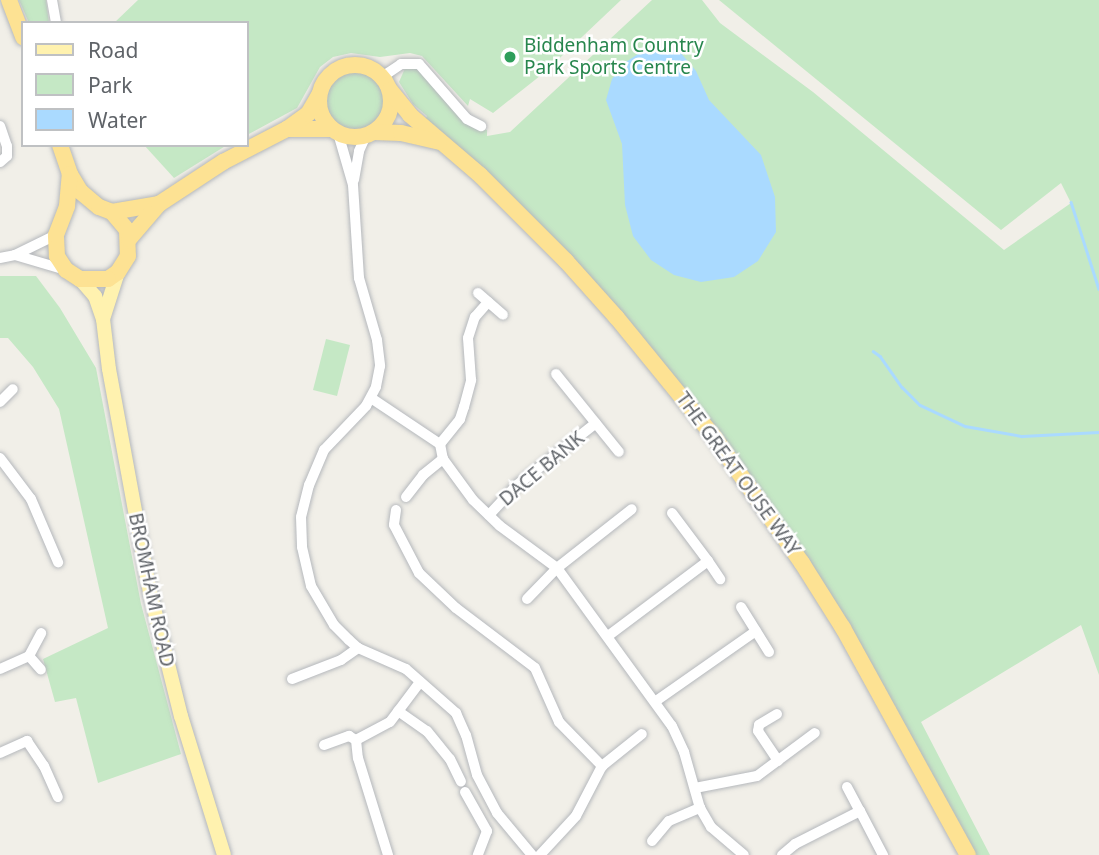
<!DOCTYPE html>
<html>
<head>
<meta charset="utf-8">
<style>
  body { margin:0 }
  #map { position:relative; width:1099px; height:855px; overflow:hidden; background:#f1efe8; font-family:"Noto Sans",sans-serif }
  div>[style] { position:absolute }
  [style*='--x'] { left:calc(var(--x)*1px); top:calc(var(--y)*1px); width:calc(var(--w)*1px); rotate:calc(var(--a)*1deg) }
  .green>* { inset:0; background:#c5e8c5 }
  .round { border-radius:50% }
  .water>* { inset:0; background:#aadaff }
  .stream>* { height:2.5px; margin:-1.25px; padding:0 1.25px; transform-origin:1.25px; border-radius:1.25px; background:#aadaff }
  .roads { filter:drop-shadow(0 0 2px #b5b8bc) drop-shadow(0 0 2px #b5b8bc) }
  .minor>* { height:10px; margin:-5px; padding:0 5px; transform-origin:5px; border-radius:5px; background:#fff }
  .major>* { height:14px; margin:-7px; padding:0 7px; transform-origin:7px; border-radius:7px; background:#fff2af }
  .highway>* { height:16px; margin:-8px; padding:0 8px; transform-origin:8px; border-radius:8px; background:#fde293 }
  .highway>.ring { margin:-8px; padding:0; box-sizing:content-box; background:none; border:16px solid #fde293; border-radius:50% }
  .dots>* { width:19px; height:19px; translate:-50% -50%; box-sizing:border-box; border:4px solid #fff; border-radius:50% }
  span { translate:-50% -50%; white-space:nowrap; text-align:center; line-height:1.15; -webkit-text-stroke:5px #fff; paint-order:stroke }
  .leisure-label { font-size:19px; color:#27864d }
  .left { translate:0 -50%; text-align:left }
  .street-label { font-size:19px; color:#5f6368 }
  .legend { position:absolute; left:21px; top:21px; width:228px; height:126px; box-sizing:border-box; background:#fff; border:2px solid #bfc1c3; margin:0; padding:9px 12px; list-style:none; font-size:21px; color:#5f6368 }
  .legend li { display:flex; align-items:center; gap:14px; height:35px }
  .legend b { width:35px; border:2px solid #bfc1c3 }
</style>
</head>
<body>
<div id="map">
  <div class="green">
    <div style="clip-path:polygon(19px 0,46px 0,49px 23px,29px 23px)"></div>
    <div style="clip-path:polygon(138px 0,621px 0,545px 72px,493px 113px,470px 99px,468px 106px,422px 56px,410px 53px,380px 57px,351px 53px,333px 57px,320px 67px,297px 108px,247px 135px,247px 23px,114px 23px)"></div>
    <div style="clip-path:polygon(652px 0,702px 0,720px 23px,813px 92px,1004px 250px,1071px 203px,1061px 183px,1001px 230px,719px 0,1099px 0,1099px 675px,1081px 625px,921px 722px,990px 855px,976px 855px,849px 624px,765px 495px,720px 433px,623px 313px,571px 256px,485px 170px,425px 120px,427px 116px,413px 104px,399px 82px,406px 66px,414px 66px,479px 129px,487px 130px,487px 136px,510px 132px)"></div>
    <div class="round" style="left:326px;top:72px;width:58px;height:58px"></div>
    <div style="clip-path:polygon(144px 145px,227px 145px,174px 178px)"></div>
    <div style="clip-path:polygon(0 276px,36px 276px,60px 308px,96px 368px,141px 604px,181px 754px,98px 783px,76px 698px,55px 702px,43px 659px,108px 628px,59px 409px,33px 367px,8px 338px,0 338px)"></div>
    <div style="clip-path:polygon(326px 339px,350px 345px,337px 396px,313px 390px)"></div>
  </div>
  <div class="water">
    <div style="clip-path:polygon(664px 46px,680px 52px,696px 71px,709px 100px,761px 155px,775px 197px,776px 232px,758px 261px,734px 277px,701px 282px,674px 275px,651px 260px,633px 236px,625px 205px,622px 144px,606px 100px,612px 79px,626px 62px,641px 52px)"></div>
  </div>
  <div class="stream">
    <div style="--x:1071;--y:202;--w:91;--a:72.2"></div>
    <div style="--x:873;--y:351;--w:9;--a:36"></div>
    <div style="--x:880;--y:356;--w:38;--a:55"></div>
    <div style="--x:902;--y:387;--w:25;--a:45"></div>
    <div style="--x:920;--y:405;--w:50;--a:25"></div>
    <div style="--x:965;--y:426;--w:58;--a:10"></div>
    <div style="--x:1022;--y:436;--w:77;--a:-3"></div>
  </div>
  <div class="roads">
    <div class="minor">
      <div style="--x:52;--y:0;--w:23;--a:80"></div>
      <div style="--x:382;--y:77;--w:23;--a:-34"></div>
      <div style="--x:401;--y:64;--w:18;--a:0"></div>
      <div style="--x:419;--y:64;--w:73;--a:48.9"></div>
      <div style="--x:467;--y:119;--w:16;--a:27"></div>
      <div style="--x:0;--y:126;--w:21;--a:71"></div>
      <div style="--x:7;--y:146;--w:10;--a:90"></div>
      <div style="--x:7;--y:156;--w:9;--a:139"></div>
      <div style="--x:338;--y:133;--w:54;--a:73.9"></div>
      <div style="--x:353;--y:185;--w:93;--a:86.3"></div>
      <div style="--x:359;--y:278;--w:65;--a:73.8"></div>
      <div style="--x:377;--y:340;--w:26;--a:83"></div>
      <div style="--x:380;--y:366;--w:21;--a:101"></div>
      <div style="--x:376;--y:387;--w:21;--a:118"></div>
      <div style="--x:366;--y:406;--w:61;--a:133.7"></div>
      <div style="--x:324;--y:450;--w:38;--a:113"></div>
      <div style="--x:309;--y:485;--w:33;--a:104"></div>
      <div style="--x:301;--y:517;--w:30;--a:88"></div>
      <div style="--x:302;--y:547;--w:40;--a:77"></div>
      <div style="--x:311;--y:586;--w:45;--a:59.5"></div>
      <div style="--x:334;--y:625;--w:21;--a:45"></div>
      <div style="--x:349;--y:640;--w:12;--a:42"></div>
      <div style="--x:358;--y:648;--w:52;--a:23.6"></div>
      <div style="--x:406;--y:669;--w:67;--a:41.3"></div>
      <div style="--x:456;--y:713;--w:24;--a:66"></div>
      <div style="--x:466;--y:735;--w:41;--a:74.6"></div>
      <div style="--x:477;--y:775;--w:43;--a:62.2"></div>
      <div style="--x:497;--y:813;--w:55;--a:50.2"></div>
      <div style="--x:354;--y:180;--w:29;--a:-80"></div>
      <div style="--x:359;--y:151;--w:17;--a:-66"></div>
      <div style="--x:15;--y:255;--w:53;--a:16.4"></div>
      <div style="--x:0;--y:258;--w:15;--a:-11"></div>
      <div style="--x:15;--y:255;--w:46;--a:-26"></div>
      <div style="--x:478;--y:293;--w:33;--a:41"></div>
      <div style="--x:556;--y:374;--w:100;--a:51.1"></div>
      <div style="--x:371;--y:398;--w:83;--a:33.7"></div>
      <div style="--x:440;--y:444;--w:15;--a:79"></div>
      <div style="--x:443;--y:459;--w:51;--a:53.8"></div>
      <div style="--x:473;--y:500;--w:37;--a:44"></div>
      <div style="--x:500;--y:526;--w:71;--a:36.4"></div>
      <div style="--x:557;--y:568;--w:195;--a:54"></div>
      <div style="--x:672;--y:726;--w:29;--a:65"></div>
      <div style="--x:684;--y:752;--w:58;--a:74.1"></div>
      <div style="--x:700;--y:808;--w:22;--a:60"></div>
      <div style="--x:711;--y:827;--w:43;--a:40.3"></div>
      <div style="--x:0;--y:402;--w:18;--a:-45"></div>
      <div style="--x:440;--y:444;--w:32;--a:-51"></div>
      <div style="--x:460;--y:419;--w:13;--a:-72"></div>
      <div style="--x:464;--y:407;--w:28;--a:-75"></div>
      <div style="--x:471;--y:380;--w:42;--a:-94.1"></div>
      <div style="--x:468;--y:338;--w:22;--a:-72"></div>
      <div style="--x:475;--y:317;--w:20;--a:-49"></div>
      <div style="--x:0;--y:458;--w:51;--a:52.9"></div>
      <div style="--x:31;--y:499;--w:69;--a:66.8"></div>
      <div style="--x:406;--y:497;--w:28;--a:-52"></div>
      <div style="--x:423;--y:475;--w:26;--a:-39"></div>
      <div style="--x:396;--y:510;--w:15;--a:98"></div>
      <div style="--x:394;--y:525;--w:54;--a:62.5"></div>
      <div style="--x:419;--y:573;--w:51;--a:43.4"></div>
      <div style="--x:456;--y:608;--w:99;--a:37.2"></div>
      <div style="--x:535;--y:668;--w:59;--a:66"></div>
      <div style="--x:559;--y:722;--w:62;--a:45.7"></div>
      <div style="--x:602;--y:766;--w:56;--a:117.5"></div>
      <div style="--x:576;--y:816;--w:53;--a:132.7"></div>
      <div style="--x:489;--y:515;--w:41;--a:-47"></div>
      <div style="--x:517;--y:485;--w:100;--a:-38.1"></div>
      <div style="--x:708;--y:561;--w:22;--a:56"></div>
      <div style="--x:527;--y:599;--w:43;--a:-45.9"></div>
      <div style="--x:557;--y:568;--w:95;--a:-38.2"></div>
      <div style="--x:741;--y:607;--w:53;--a:58.1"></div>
      <div style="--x:608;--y:636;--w:125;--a:-36.9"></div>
      <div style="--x:708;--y:561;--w:60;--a:-126.9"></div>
      <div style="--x:29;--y:656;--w:18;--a:49"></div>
      <div style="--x:0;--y:669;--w:32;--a:-24"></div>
      <div style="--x:29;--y:656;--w:26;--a:-62"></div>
      <div style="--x:292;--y:679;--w:53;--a:-21.2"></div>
      <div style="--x:341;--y:660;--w:21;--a:-35"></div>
      <div style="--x:656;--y:701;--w:122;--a:-35"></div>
      <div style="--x:398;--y:711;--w:35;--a:35"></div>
      <div style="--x:427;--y:731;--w:36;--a:51"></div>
      <div style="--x:450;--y:759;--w:25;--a:64"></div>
      <div style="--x:777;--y:714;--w:21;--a:149"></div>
      <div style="--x:759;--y:725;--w:6;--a:99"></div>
      <div style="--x:758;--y:731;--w:36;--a:56"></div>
      <div style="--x:356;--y:740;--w:18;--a:84"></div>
      <div style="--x:358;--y:758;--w:102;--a:72.8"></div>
      <div style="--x:356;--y:740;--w:38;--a:-28"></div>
      <div style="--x:390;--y:722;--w:50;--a:-53.1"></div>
      <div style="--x:324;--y:745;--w:27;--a:-20"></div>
      <div style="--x:349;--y:736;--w:8;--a:30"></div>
      <div style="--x:0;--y:753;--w:30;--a:-24"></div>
      <div style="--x:27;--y:741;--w:30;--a:56"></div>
      <div style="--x:44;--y:766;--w:34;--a:66"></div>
      <div style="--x:602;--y:766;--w:51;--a:-38.7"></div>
      <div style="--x:847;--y:787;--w:27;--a:62"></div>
      <div style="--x:695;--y:788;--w:63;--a:-11"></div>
      <div style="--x:757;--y:776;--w:72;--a:-36.6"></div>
      <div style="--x:465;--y:792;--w:45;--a:60.6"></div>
      <div style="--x:487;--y:831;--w:26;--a:111"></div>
      <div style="--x:652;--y:841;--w:26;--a:-50"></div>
      <div style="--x:669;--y:821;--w:34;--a:-23"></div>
      <div style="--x:782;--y:855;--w:17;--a:-40"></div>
      <div style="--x:795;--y:844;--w:73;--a:-26.9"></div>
      <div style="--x:860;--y:811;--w:50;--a:62.4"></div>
    </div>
    <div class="major">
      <div style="--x:80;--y:279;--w:23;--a:49"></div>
      <div style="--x:95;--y:296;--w:24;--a:71"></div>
      <div style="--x:103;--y:319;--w:50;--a:83.2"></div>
      <div style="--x:109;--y:369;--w:227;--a:79.6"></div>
      <div style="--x:150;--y:592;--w:128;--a:76"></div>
      <div style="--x:181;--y:716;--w:145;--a:72.8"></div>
      <div style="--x:103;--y:319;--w:49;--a:-72.3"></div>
    </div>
    <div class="highway">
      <div style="--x:9;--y:0;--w:40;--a:69"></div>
      <div class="ring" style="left:319px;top:65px;width:56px;height:56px"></div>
      <div style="--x:390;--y:90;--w:32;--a:51"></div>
      <div style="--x:410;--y:115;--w:92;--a:40.6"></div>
      <div style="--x:480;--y:175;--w:122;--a:45"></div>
      <div style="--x:566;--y:261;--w:76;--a:48.2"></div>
      <div style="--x:617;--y:318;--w:154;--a:50.8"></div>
      <div style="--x:714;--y:437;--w:154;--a:55.1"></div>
      <div style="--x:802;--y:563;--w:77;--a:57.8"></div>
      <div style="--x:843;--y:628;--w:259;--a:61.2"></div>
      <div style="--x:287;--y:129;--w:44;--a:0"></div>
      <div style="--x:374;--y:132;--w:27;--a:2"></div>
      <div style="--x:401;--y:133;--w:39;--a:13"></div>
      <div style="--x:60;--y:145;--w:31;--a:71"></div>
      <div style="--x:70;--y:174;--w:21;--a:59"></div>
      <div style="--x:81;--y:192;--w:23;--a:40"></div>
      <div style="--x:99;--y:207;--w:14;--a:21"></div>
      <div style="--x:112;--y:212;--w:23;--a:50"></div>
      <div style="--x:127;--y:230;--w:26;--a:88"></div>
      <div style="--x:128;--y:256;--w:19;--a:122"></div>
      <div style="--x:118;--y:272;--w:12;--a:145"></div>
      <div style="--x:108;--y:279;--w:28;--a:180"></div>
      <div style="--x:80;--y:279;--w:17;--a:-147"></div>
      <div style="--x:66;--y:270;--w:17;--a:-123"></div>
      <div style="--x:57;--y:256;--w:21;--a:-93"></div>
      <div style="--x:56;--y:235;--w:31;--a:-69"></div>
      <div style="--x:67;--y:206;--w:32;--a:-85"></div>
      <div style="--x:112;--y:212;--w:48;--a:-9.7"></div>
      <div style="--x:129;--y:239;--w:46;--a:-49.4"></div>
      <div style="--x:159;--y:204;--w:77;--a:-33.3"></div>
      <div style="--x:223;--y:162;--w:72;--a:-27.3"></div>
      <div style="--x:287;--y:129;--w:26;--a:-36"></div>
      <div style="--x:308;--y:114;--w:22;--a:-60"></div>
    </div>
  </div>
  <div class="dots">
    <div style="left:510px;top:57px;background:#2e9e5b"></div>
  </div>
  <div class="leisure-label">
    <span class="left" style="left:524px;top:57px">Biddenham Country<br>Park Sports Centre</span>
  </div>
  <div class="street-label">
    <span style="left:542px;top:469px;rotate:-40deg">DACE BANK</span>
    <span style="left:738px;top:474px;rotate:54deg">THE GREAT OUSE WAY</span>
    <span style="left:151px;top:590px;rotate:78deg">BROMHAM ROAD</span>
  </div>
  <ul class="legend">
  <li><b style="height:9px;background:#fff2af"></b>Road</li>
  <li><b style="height:19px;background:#c5e8c5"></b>Park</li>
  <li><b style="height:19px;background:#aadaff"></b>Water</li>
  </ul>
</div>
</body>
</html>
